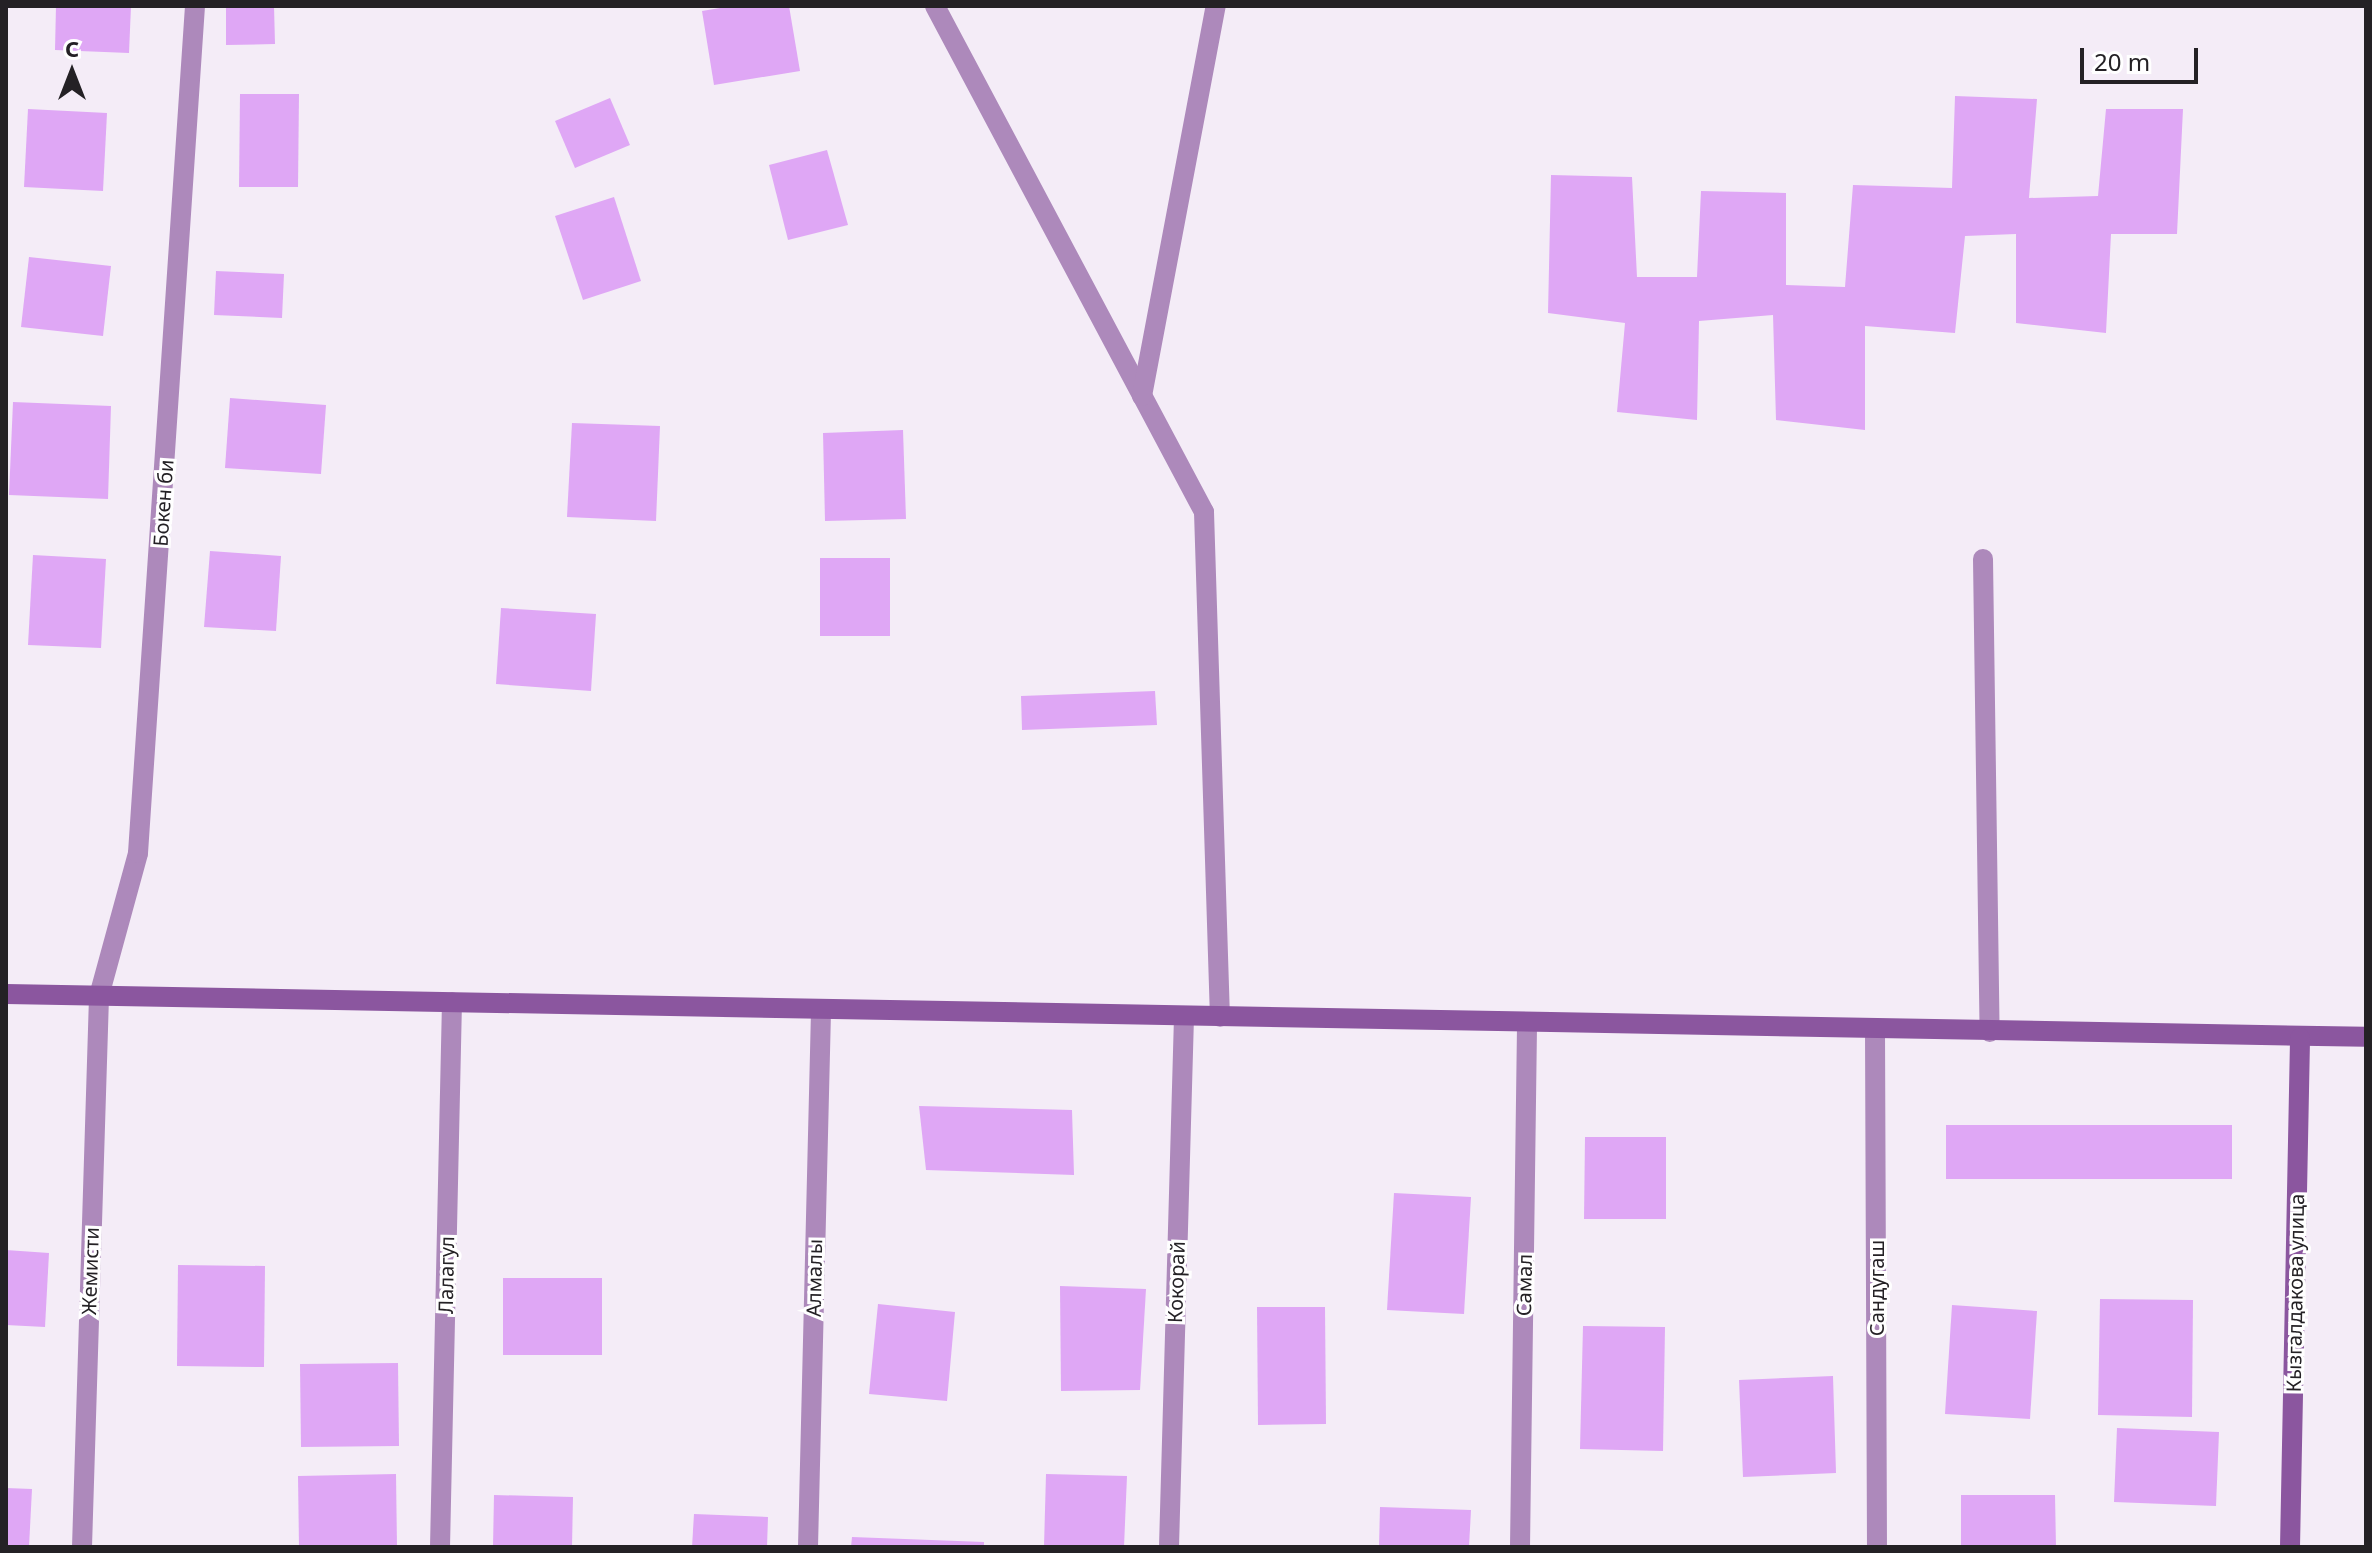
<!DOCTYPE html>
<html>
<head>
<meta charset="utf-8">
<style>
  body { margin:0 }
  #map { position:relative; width:2372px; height:1553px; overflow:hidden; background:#f4ecf7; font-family:"Noto Sans",sans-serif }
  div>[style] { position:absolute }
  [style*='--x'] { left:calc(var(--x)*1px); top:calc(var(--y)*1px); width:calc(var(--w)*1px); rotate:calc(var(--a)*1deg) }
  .building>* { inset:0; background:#dfa7f5 }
  .lane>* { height:20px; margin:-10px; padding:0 10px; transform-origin:10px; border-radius:10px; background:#ad89bb }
  .street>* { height:20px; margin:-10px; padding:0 10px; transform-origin:10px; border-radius:10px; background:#ad89bb }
  .secondary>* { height:20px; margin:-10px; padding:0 10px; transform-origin:10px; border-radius:10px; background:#8b569f }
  span { translate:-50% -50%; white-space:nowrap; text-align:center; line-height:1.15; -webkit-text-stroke:6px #fff; paint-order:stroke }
  .street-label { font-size:20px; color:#242125 }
  .frame { position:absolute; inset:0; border:8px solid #242125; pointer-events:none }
  .north { position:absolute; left:32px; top:32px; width:80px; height:80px; -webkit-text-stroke:6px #fff; paint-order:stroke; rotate:0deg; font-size:22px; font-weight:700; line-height:32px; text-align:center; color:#242125 }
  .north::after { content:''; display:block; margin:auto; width:28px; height:36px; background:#242125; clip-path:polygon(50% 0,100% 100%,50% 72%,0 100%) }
  .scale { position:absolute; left:2080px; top:48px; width:118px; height:36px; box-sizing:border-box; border:4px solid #242125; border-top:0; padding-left:10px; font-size:24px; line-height:28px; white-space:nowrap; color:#242125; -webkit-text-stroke:6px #fff; paint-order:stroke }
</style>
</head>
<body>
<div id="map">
  <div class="building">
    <div style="clip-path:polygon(56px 6px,131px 6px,129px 53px,55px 50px)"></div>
    <div style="clip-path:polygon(226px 6px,274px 6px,275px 44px,226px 45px)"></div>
    <div style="clip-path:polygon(732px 6px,789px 6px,800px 71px,714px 85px,702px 11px)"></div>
    <div style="clip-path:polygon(240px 94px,299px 94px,298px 187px,239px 187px)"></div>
    <div style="clip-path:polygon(1955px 96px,2037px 99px,2029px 198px,2098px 196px,2106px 109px,2183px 109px,2177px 234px,2111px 234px,2106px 333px,2016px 323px,2016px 234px,1965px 236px,1955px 333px,1865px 326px,1865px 430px,1776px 420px,1773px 315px,1699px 321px,1697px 420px,1617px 412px,1625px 323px,1548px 313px,1551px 175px,1632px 177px,1637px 277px,1697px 277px,1701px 191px,1786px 193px,1786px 285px,1845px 287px,1853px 185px,1952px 188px)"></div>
    <div style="clip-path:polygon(610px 98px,630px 145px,575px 168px,555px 121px)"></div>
    <div style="clip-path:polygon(28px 109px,107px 113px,103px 191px,24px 187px)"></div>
    <div style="clip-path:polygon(827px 150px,848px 225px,788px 240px,769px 165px)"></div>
    <div style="clip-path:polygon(614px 197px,641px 281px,583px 300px,555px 216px)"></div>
    <div style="clip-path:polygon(29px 257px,111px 266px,103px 336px,21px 327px)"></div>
    <div style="clip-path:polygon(216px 271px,284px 274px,282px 318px,214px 315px)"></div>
    <div style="clip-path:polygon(230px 398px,326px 405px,321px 474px,225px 468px)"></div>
    <div style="clip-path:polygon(13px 402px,111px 406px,108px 499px,9px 495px)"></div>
    <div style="clip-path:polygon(572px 423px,660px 426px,656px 521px,567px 517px)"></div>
    <div style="clip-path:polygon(903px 430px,906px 519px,825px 521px,823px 433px)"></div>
    <div style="clip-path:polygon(210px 551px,281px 556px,276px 631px,204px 627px)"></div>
    <div style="clip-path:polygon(33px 555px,106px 559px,101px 648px,28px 645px)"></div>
    <div style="clip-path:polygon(820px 558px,890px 558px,890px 636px,820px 636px)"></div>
    <div style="clip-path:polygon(501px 608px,596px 614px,591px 691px,496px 684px)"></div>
    <div style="clip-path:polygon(1155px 691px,1157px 725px,1022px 730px,1021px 696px)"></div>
    <div style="clip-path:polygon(919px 1106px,1072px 1110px,1074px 1175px,926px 1170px)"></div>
    <div style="clip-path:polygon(1946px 1125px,2232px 1125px,2232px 1179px,1946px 1179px)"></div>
    <div style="clip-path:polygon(1585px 1137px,1666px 1137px,1666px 1219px,1584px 1219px)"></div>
    <div style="clip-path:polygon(1394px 1193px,1471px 1197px,1464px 1314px,1387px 1310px)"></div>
    <div style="clip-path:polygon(6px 1250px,49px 1253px,45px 1327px,6px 1325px)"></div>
    <div style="clip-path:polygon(178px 1265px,265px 1266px,264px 1367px,177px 1366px)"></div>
    <div style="clip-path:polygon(503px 1278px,602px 1278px,602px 1355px,503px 1355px)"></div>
    <div style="clip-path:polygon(1060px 1286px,1146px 1289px,1140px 1390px,1061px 1391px)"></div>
    <div style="clip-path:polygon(2100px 1299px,2193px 1300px,2192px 1417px,2098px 1415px)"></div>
    <div style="clip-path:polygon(878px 1304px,955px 1312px,947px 1401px,869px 1394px)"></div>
    <div style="clip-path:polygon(1952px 1305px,2037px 1311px,2030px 1419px,1945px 1414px)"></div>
    <div style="clip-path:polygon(1257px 1307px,1325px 1307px,1326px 1424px,1258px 1425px)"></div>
    <div style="clip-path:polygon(1583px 1326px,1665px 1327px,1663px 1451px,1580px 1449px)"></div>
    <div style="clip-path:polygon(398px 1363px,399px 1446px,301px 1447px,300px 1364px)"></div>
    <div style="clip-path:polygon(1833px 1376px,1836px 1473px,1743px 1477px,1739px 1380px)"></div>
    <div style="clip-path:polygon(2117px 1428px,2219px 1432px,2216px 1506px,2114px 1502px)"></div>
    <div style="clip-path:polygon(396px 1474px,397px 1547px,299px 1547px,298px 1476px)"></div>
    <div style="clip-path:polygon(1046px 1474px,1127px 1476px,1124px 1547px,1044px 1547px)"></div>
    <div style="clip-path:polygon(6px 1488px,32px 1489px,29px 1547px,6px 1547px)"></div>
    <div style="clip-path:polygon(494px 1495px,573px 1497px,572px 1547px,493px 1547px)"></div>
    <div style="clip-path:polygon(1961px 1495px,2055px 1495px,2056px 1547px,1961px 1547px)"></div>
    <div style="clip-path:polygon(1380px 1507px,1471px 1510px,1469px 1547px,1379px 1547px)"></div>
    <div style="clip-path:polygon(694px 1514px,768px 1517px,767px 1547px,692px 1547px)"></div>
    <div style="clip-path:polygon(852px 1537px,984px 1542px,984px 1547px,851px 1547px)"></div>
  </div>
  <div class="lane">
    <div style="--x:935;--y:6;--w:573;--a:62"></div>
    <div style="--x:1204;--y:512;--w:505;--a:88.19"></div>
    <div style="--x:1142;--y:396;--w:397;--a:-79.3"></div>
    <div style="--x:1983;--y:559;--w:473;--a:89.2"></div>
  </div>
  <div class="street">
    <div style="--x:1875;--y:1030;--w:517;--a:89.78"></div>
    <div style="--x:82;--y:1547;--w:551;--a:-88.23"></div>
    <div style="--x:99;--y:996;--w:148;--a:-74.7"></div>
    <div style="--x:138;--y:853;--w:849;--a:-86.15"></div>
    <div style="--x:440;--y:1547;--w:545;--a:-88.74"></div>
    <div style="--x:808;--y:1547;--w:537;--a:-88.61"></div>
    <div style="--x:1169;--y:1547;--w:530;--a:-88.38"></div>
    <div style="--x:1520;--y:1547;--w:524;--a:-89.23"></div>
  </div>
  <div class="secondary">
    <div style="--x:6;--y:994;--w:2360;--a:1.04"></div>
    <div style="--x:2290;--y:1547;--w:509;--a:-88.87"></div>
  </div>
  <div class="street-label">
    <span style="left:163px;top:503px;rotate:-86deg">Бокен би</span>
    <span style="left:90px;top:1271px;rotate:-88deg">Жемисти</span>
    <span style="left:446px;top:1275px;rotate:-89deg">Лалагул</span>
    <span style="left:814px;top:1278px;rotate:-89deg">Алмалы</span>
    <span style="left:1176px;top:1282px;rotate:-88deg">Кокорай</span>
    <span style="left:1524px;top:1285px;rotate:-89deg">Самал</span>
    <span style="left:1876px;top:1288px;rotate:-90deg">Сандугаш</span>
    <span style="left:2295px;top:1293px;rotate:-89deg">Кызгалдакова улица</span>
  </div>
  <div class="frame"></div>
  <div class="north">С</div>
  <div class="scale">20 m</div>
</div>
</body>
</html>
